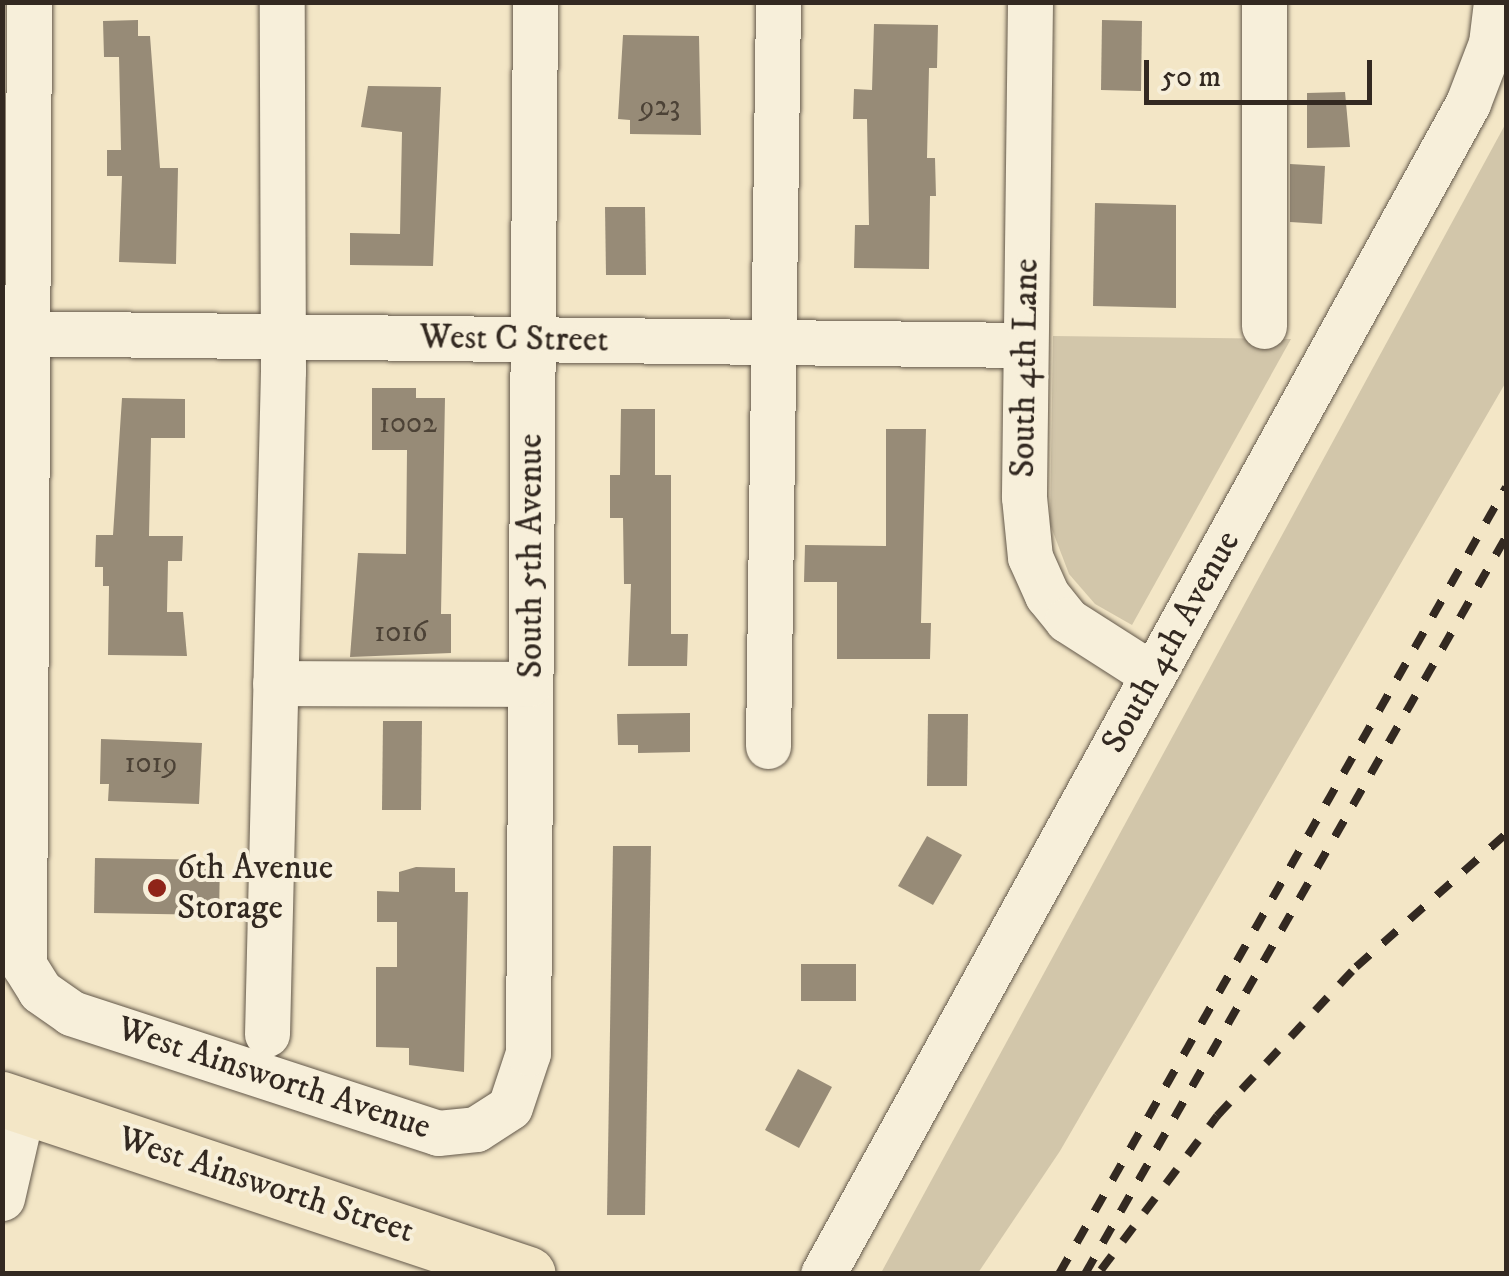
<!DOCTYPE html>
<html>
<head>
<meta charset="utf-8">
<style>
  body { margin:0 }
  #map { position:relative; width:1509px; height:1276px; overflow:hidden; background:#f3e6c6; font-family:"IM FELL DW Pica",serif }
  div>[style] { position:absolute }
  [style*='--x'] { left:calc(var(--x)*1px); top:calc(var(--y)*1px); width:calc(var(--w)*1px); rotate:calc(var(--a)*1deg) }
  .green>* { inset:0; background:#d2c6aa }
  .building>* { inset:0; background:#978b77 }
  .roads { filter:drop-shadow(0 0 2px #63584a) drop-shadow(0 0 2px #63584a) }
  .minor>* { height:45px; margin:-22.5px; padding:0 22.5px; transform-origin:22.5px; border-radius:22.5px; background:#f7efda }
  .major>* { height:55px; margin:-27.5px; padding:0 27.5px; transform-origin:27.5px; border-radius:27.5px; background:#f3e6c6 }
  .rail>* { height:8px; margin-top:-4px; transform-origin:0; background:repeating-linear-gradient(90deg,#332921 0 18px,transparent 0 36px) }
  .dots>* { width:28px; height:28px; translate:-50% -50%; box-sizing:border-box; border:5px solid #f7efda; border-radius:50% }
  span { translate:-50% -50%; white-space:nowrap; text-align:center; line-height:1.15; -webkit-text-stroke:8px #f7efda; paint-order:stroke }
  .number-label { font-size:30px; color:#4c4236 }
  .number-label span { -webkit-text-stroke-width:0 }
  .street-label { font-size:35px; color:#332921 }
  .poi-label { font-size:35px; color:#332921 }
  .left { translate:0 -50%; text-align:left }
  .frame { position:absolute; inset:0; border:5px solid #332921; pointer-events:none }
  .scale { position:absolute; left:1144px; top:60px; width:228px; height:45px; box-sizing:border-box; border:5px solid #332921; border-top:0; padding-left:12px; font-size:30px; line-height:35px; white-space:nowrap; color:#332921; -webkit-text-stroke:8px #f7efda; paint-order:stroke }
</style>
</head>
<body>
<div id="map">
  <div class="green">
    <div style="clip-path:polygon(1506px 123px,1506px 382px,1060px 1151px,978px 1273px,881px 1273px)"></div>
    <div style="clip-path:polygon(1053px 336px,1291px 339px,1132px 625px,1095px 604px,1069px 574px,1050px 524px)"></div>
  </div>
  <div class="building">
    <div style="clip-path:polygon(138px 20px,138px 36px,150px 36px,160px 168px,178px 168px,176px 264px,119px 262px,122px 176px,107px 176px,107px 150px,121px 150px,119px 57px,104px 57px,103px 21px)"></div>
    <div style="clip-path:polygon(1102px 20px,1142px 21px,1141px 91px,1101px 90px)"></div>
    <div style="clip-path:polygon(874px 24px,938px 25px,937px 68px,929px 68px,927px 158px,935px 158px,936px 196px,930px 196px,929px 269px,854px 268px,855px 225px,869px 225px,867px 119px,853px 119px,854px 89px,872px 90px)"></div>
    <div style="clip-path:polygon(623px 35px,699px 36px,701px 135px,630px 134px,630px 120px,618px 119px)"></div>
    <div style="clip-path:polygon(368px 86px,441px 87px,433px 266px,350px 265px,350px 233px,400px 234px,402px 132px,361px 127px)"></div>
    <div style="clip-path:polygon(1345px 92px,1350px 147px,1307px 148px,1307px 93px)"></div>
    <div style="clip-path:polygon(1290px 164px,1325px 166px,1322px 224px,1290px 222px)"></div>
    <div style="clip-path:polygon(1095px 203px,1176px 205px,1176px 308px,1093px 306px)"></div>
    <div style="clip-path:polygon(605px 207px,645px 207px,646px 275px,606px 275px)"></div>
    <div style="clip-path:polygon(372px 388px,416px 388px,416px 398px,445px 398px,441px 614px,451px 614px,451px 653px,350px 657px,358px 553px,406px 554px,407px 450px,372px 450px)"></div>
    <div style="clip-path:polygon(122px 398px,185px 399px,185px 438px,151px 438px,149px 536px,183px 536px,182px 561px,168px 561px,167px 612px,183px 612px,187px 656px,108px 655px,109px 586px,103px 586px,103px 567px,95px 567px,96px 535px,113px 535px)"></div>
    <div style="clip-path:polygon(621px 409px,655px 409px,655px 475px,671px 475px,671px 634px,688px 634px,687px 666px,628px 666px,631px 584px,624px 584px,623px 518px,610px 518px,610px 475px,620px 475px)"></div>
    <div style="clip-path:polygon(886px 429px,926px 429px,921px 623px,931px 623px,930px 659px,837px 659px,837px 582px,804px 582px,805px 545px,886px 546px)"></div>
    <div style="clip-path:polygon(690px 713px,690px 752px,638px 753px,638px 745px,618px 745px,617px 714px)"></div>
    <div style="clip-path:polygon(928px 714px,968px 714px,967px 786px,927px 786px)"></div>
    <div style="clip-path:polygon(383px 721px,422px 721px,421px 810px,382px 810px)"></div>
    <div style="clip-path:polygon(101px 739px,202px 743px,199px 804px,108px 801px,109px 784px,100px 784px)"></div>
    <div style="clip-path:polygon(927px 836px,962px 855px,933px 905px,898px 886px)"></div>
    <div style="clip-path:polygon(613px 846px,651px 846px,645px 1215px,607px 1215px)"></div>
    <div style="clip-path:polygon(95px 858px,220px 860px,219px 915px,94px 913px)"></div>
    <div style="clip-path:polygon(416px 867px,455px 868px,455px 892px,468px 892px,464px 1072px,409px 1065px,409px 1048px,376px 1047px,376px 967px,397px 967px,397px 922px,377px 922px,377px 891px,399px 892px,399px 872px)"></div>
    <div style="clip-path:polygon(801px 964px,856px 964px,856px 1001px,801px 1001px)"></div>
    <div style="clip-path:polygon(798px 1069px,832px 1087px,799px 1148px,765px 1130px)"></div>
  </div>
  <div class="roads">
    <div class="minor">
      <div style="--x:29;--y:2;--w:963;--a:90.3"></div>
      <div style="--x:24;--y:965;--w:31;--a:58"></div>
      <div style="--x:40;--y:991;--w:38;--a:35"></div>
      <div style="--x:71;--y:1013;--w:386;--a:18.1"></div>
      <div style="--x:438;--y:1133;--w:38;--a:-6"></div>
      <div style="--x:476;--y:1129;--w:40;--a:-32.9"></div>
      <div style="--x:510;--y:1107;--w:57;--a:-71.6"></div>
      <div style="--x:528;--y:1053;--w:1051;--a:-89.62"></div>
      <div style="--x:1030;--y:2;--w:495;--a:90.7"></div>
      <div style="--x:1024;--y:497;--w:60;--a:84.3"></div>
      <div style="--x:1030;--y:557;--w:42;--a:65.9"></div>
      <div style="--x:1047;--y:595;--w:32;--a:51"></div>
      <div style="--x:1067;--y:620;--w:102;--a:32.6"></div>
      <div style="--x:1264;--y:326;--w:324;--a:-90"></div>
      <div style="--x:2;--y:333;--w:1023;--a:0.67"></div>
      <div style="--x:275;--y:683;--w:255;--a:0.2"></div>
      <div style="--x:768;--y:746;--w:744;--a:-89.23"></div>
      <div style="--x:267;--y:1034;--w:663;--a:-88.62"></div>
      <div style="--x:283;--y:371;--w:369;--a:-90.2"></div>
      <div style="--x:2;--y:1198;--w:94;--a:-77.1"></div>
      <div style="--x:823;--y:1274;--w:1337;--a:-61.15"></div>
      <div style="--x:1468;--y:103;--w:64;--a:-69"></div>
      <div style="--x:1491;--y:43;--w:41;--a:-83"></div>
    </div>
    <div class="major">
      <div style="--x:2;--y:1099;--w:554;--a:18.4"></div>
    </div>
  </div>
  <div class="rail">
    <div style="--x:1101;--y:1270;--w:193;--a:-53"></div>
    <div style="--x:1217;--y:1116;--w:204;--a:-47"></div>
    <div style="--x:1356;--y:967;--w:200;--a:-41.6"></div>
    <div style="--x:1059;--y:1274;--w:905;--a:-60.4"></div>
    <div style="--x:1085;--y:1274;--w:849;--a:-60.26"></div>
  </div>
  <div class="dots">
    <div style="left:157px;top:888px;background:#8f2418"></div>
  </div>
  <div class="number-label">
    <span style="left:660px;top:107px">923</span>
    <span style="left:408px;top:424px">1002</span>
    <span style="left:401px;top:633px">1016</span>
    <span style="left:151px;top:764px">1019</span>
  </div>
  <div class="street-label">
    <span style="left:514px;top:339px;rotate:1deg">West C Street</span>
    <span style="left:1025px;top:368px;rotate:-89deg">South 4th Lane</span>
    <span style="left:531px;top:556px;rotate:-90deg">South 5th Avenue</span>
    <span style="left:1171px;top:642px;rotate:-61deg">South 4th Avenue</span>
    <span style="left:274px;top:1078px;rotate:18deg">West Ainsworth Avenue</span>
    <span style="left:266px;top:1185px;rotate:18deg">West Ainsworth Street</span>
  </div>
  <div class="poi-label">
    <span class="left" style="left:177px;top:888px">6th Avenue<br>Storage</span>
  </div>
  <div class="frame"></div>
  <div class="scale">50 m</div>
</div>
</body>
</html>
